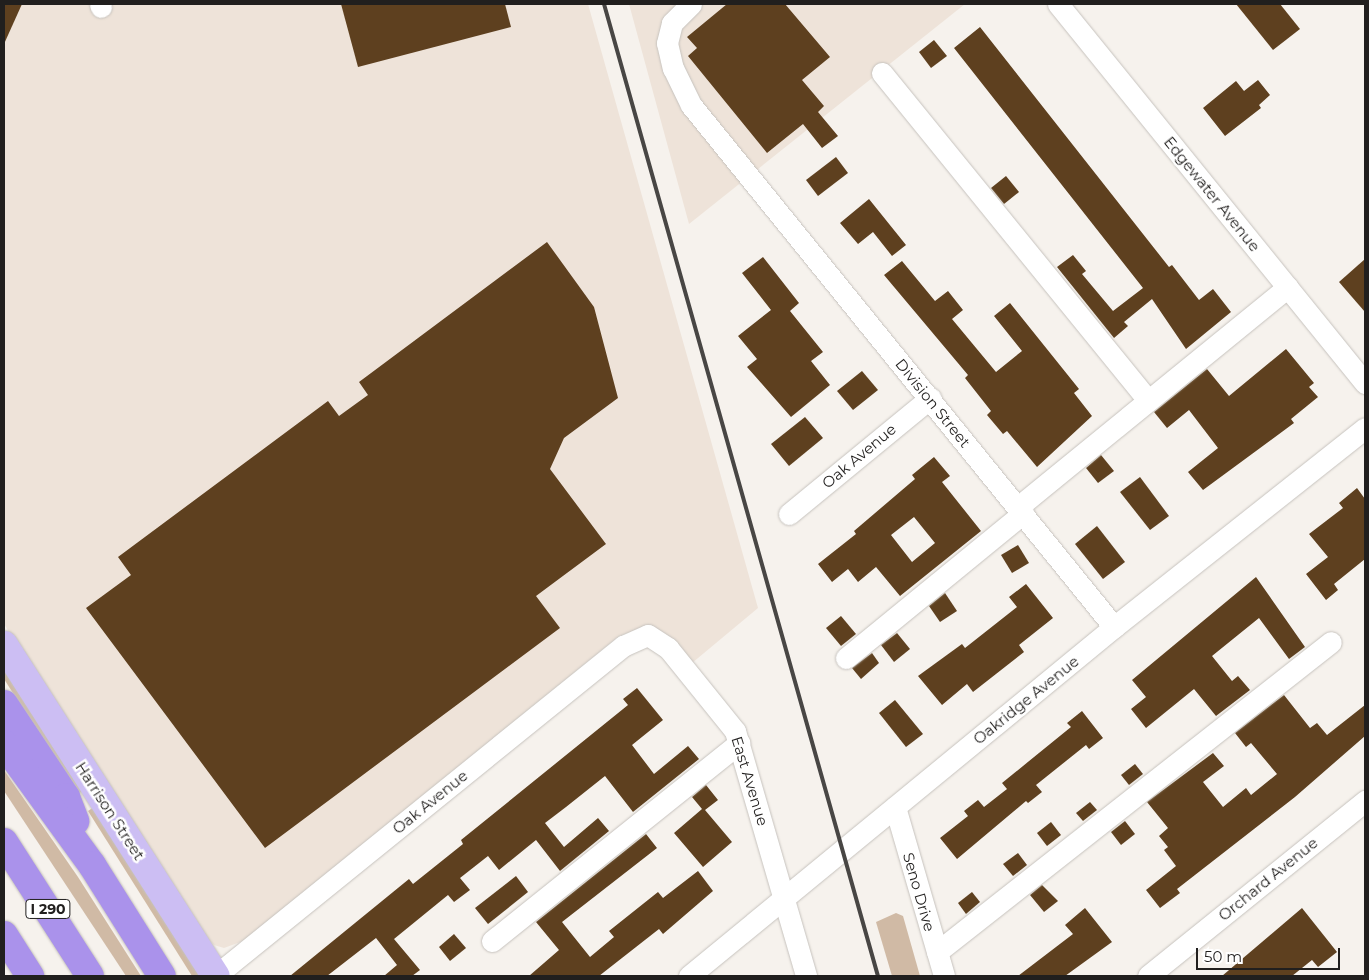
<!DOCTYPE html>
<html>
<head>
<meta charset="utf-8">
<style>
  body { margin:0 }
  #map { position:relative; width:1369px; height:980px; overflow:hidden; background:#f6f2ed; font-family:Montserrat,sans-serif }
  div>[style] { position:absolute }
  [style*='--x'] { left:calc(var(--x)*1px); top:calc(var(--y)*1px); width:calc(var(--w)*1px); rotate:calc(var(--a)*1deg) }
  .built>* { inset:0; background:#eee3d9 }
  .green>* { inset:0; background:#d0baa5 }
  .building>* { inset:0; background:#5e401f }
  .roads { filter:drop-shadow(0 0 1px #c6c2bd) drop-shadow(0 0 1px #c6c2bd) }
  .minor>* { height:21px; margin:-10.5px; padding:0 10.5px; transform-origin:10.5px; border-radius:10.5px; background:#fff }
  .major>* { height:28px; margin:-14px; padding:0 14px; transform-origin:14px; border-radius:14px; background:#ccbef3 }
  .highway>* { height:28px; margin:-14px; padding:0 14px; transform-origin:14px; border-radius:14px; background:#aa92eb }
  .rail>* { height:4px; margin:-2px; padding:0 2px; transform-origin:2px; border-radius:2px; background:#484644 }
  span { translate:-50% -50%; white-space:nowrap; text-align:center; line-height:1.15; -webkit-text-stroke:5px #fff; paint-order:stroke }
  .shield-label span { padding:1px 4px; background:#fff; border:1px solid; border-radius:4px; -webkit-text-stroke-width:0 }
  .shield-label { font-size:14px; color:#211f1e; font-weight:700 }
  .street-label { font-size:15px; color:#211f1e }
  .frame { position:absolute; inset:0; border:5px solid #211f1e; pointer-events:none }
  .scale { position:absolute; left:1196px; top:948px; width:144px; height:22px; box-sizing:border-box; border:2px solid #211f1e; border-top:0; padding-left:6px; font-size:15px; line-height:18px; white-space:nowrap; color:#211f1e; -webkit-text-stroke:4px #fff; paint-order:stroke }
</style>
</head>
<body>
<div id="map">
  <div class="built">
    <div style="clip-path:polygon(4px 4px,588px 4px,758px 608px,692px 663px,645px 627px,619px 636px,243px 941px,224px 948px,214px 945px,204px 935px,4px 624px)"></div>
    <div style="clip-path:polygon(629px 4px,965px 4px,689px 224px)"></div>
  </div>
  <div class="green">
    <div style="clip-path:polygon(4px 669px,83px 791px,77px 794px,4px 679px)"></div>
    <div style="clip-path:polygon(4px 770px,78px 877px,141px 976px,126px 976px,4px 791px)"></div>
    <div style="clip-path:polygon(94px 807px,201px 976px,192px 976px,88px 811px)"></div>
    <div style="clip-path:polygon(896px 913px,903px 916px,920px 976px,892px 976px,876px 922px)"></div>
  </div>
  <div class="building">
    <div style="clip-path:polygon(4px 4px,22px 4px,4px 44px)"></div>
    <div style="clip-path:polygon(341px 4px,505px 4px,511px 27px,358px 67px)"></div>
    <div style="clip-path:polygon(727px 4px,785px 4px,830px 57px,802px 80px,824px 106px,818px 112px,838px 136px,822px 148px,803px 124px,767px 153px,688px 56px,697px 48px,687px 37px)"></div>
    <div style="clip-path:polygon(1236px 4px,1280px 4px,1300px 29px,1273px 50px)"></div>
    <div style="clip-path:polygon(980px 27px,1169px 267px,1172px 265px,1199px 300px,1213px 289px,1231px 312px,1186px 349px,1152px 299px,1124px 322px,1128px 326px,1114px 338px,1057px 267px,1073px 255px,1086px 271px,1082px 274px,1113px 311px,1143px 288px,954px 48px)"></div>
    <div style="clip-path:polygon(934px 40px,947px 56px,931px 68px,919px 52px)"></div>
    <div style="clip-path:polygon(1258px 80px,1270px 95px,1259px 105px,1261px 108px,1225px 136px,1203px 108px,1236px 81px,1244px 91px)"></div>
    <div style="clip-path:polygon(836px 157px,848px 173px,818px 196px,806px 180px)"></div>
    <div style="clip-path:polygon(1006px 176px,1019px 192px,1004px 204px,991px 188px)"></div>
    <div style="clip-path:polygon(869px 199px,906px 245px,892px 256px,873px 232px,858px 244px,840px 223px)"></div>
    <div style="clip-path:polygon(547px 242px,594px 307px,618px 398px,564px 438px,550px 469px,606px 544px,536px 596px,560px 628px,265px 848px,86px 608px,131px 575px,118px 557px,328px 401px,339px 416px,368px 395px,359px 382px)"></div>
    <div style="clip-path:polygon(763px 257px,799px 303px,790px 311px,823px 352px,811px 361px,830px 385px,791px 417px,747px 367px,757px 359px,738px 336px,771px 310px,742px 273px)"></div>
    <div style="clip-path:polygon(1365px 259px,1365px 312px,1339px 282px)"></div>
    <div style="clip-path:polygon(902px 261px,935px 301px,948px 291px,963px 310px,952px 319px,996px 372px,1022px 351px,994px 316px,1010px 303px,1079px 389px,1074px 393px,1092px 416px,1037px 467px,1007px 431px,1003px 434px,987px 415px,991px 411px,965px 378px,968px 375px,884px 275px)"></div>
    <div style="clip-path:polygon(1286px 349px,1314px 383px,1309px 387px,1318px 397px,1291px 419px,1294px 423px,1203px 490px,1188px 472px,1218px 448px,1189px 410px,1167px 428px,1154px 412px,1207px 369px,1229px 396px)"></div>
    <div style="clip-path:polygon(862px 371px,878px 390px,853px 410px,837px 391px)"></div>
    <div style="clip-path:polygon(805px 417px,823px 438px,789px 466px,771px 444px)"></div>
    <div style="clip-path:polygon(1101px 455px,1114px 471px,1098px 483px,1086px 468px)"></div>
    <div style="clip-path:polygon(evenodd,934px 457px,950px 476px,942px 482px,981px 531px,900px 596px,876px 567px,858px 582px,848px 569px,832px 582px,818px 564px,856px 534px,854px 531px,915px 479px,912px 475px,934px 457px,914px 517px,935px 543px,912px 562px,891px 535px,914px 517px)"></div>
    <div style="clip-path:polygon(1140px 477px,1169px 516px,1150px 530px,1120px 492px)"></div>
    <div style="clip-path:polygon(1357px 488px,1365px 499px,1365px 559px,1334px 584px,1338px 590px,1326px 600px,1306px 574px,1328px 557px,1309px 534px,1343px 508px,1339px 503px)"></div>
    <div style="clip-path:polygon(1097px 526px,1125px 562px,1103px 579px,1075px 544px)"></div>
    <div style="clip-path:polygon(1018px 545px,1029px 563px,1012px 573px,1001px 555px)"></div>
    <div style="clip-path:polygon(1256px 577px,1305px 647px,1289px 659px,1259px 618px,1212px 656px,1232px 681px,1238px 676px,1250px 690px,1216px 716px,1194px 689px,1146px 728px,1131px 709px,1146px 697px,1132px 680px)"></div>
    <div style="clip-path:polygon(1026px 584px,1053px 618px,1019px 645px,1024px 652px,973px 692px,967px 684px,942px 705px,918px 676px,962px 644px,965px 648px,1017px 607px,1009px 597px)"></div>
    <div style="clip-path:polygon(945px 593px,957px 611px,940px 622px,929px 606px)"></div>
    <div style="clip-path:polygon(841px 616px,856px 634px,841px 646px,826px 628px)"></div>
    <div style="clip-path:polygon(897px 633px,910px 649px,894px 662px,881px 645px)"></div>
    <div style="clip-path:polygon(872px 653px,879px 663px,861px 679px,852px 668px)"></div>
    <div style="clip-path:polygon(637px 688px,663px 720px,632px 745px,654px 774px,688px 746px,699px 759px,633px 812px,605px 776px,566px 807px,545px 823px,564px 847px,598px 818px,609px 831px,560px 871px,536px 840px,499px 870px,488px 856px,460px 878px,470px 890px,454px 902px,448px 895px,394px 939px,420px 970px,412px 976px,384px 976px,397px 965px,376px 938px,327px 976px,290px 976px,409px 879px,413px 884px,463px 844px,461px 840px,628px 705px,623px 699px)"></div>
    <div style="clip-path:polygon(1284px 695px,1310px 728px,1317px 723px,1327px 735px,1365px 705px,1365px 736px,1295px 797px,1177px 889px,1180px 893px,1160px 908px,1146px 890px,1176px 866px,1164px 850px,1168px 847px,1159px 836px,1168px 828px,1147px 802px,1213px 753px,1224px 766px,1203px 782px,1223px 807px,1246px 788px,1251px 795px,1277px 774px,1251px 743px,1246px 747px,1235px 733px)"></div>
    <div style="clip-path:polygon(895px 700px,923px 734px,906px 747px,879px 713px)"></div>
    <div style="clip-path:polygon(1082px 711px,1103px 738px,1089px 749px,1086px 745px,1036px 785px,1042px 792px,1028px 803px,1026px 801px,957px 859px,940px 838px,968px 816px,964px 811px,978px 800px,984px 807px,1007px 789px,1002px 783px,1071px 727px,1067px 723px)"></div>
    <div style="clip-path:polygon(1135px 764px,1143px 774px,1129px 785px,1121px 775px)"></div>
    <div style="clip-path:polygon(706px 785px,718px 800px,705px 810px,732px 842px,703px 867px,674px 833px,702px 809px,692px 797px)"></div>
    <div style="clip-path:polygon(1090px 802px,1097px 810px,1083px 821px,1076px 813px)"></div>
    <div style="clip-path:polygon(1125px 821px,1135px 834px,1121px 845px,1111px 832px)"></div>
    <div style="clip-path:polygon(1051px 822px,1061px 835px,1047px 846px,1037px 833px)"></div>
    <div style="clip-path:polygon(646px 834px,657px 848px,562px 922px,590px 957px,614px 937px,609px 931px,658px 892px,663px 898px,698px 871px,713px 891px,663px 934px,659px 929px,599px 976px,529px 976px,559px 950px,536px 922px)"></div>
    <div style="clip-path:polygon(1018px 853px,1027px 865px,1013px 876px,1003px 864px)"></div>
    <div style="clip-path:polygon(516px 876px,528px 892px,488px 924px,475px 908px)"></div>
    <div style="clip-path:polygon(1042px 885px,1058px 901px,1044px 912px,1030px 895px)"></div>
    <div style="clip-path:polygon(972px 892px,980px 902px,966px 914px,958px 903px)"></div>
    <div style="clip-path:polygon(1085px 908px,1112px 942px,1065px 976px,1018px 976px,1073px 934px,1065px 925px)"></div>
    <div style="clip-path:polygon(1302px 908px,1337px 952px,1318px 967px,1312px 960px,1292px 976px,1222px 976px)"></div>
    <div style="clip-path:polygon(454px 934px,466px 948px,450px 961px,439px 947px)"></div>
  </div>
  <div class="roads">
    <div class="minor">
      <div style="--x:100;--y:4;--w:3;--a:72"></div>
      <div style="--x:691;--y:4;--w:27;--a:135"></div>
      <div style="--x:672;--y:23;--w:21;--a:104"></div>
      <div style="--x:667;--y:43;--w:26;--a:77"></div>
      <div style="--x:673;--y:68;--w:41;--a:64.1"></div>
      <div style="--x:691;--y:105;--w:672;--a:50.98"></div>
      <div style="--x:1058;--y:4;--w:488;--a:51"></div>
      <div style="--x:882;--y:73;--w:422;--a:50.9"></div>
      <div style="--x:1018;--y:507;--w:348;--a:-39.2"></div>
      <div style="--x:789;--y:514;--w:183;--a:-39.4"></div>
      <div style="--x:846;--y:658;--w:229;--a:-39.3"></div>
      <div style="--x:895;--y:807;--w:176;--a:73.8"></div>
      <div style="--x:492;--y:941;--w:317;--a:-38.7"></div>
      <div style="--x:937;--y:952;--w:501;--a:-38.2"></div>
      <div style="--x:215;--y:976;--w:525;--a:-38.97"></div>
      <div style="--x:623;--y:646;--w:27;--a:-24"></div>
      <div style="--x:648;--y:635;--w:24;--a:33"></div>
      <div style="--x:668;--y:648;--w:107;--a:51.1"></div>
      <div style="--x:735;--y:731;--w:255;--a:73.8"></div>
      <div style="--x:689;--y:976;--w:550;--a:-39.39"></div>
      <div style="--x:1114;--y:627;--w:320;--a:-38.4"></div>
      <div style="--x:1148;--y:976;--w:279;--a:-38.9"></div>
    </div>
    <div class="major">
      <div style="--x:4;--y:645;--w:393;--a:57.4"></div>
    </div>
    <div class="highway">
      <div style="--x:4;--y:704;--w:112;--a:56.3"></div>
      <div style="--x:66;--y:797;--w:26;--a:69"></div>
      <div style="--x:4;--y:744;--w:150;--a:54"></div>
      <div style="--x:92;--y:865;--w:131;--a:57.8"></div>
      <div style="--x:4;--y:842;--w:159;--a:57.3"></div>
      <div style="--x:4;--y:935;--w:49;--a:57.6"></div>
    </div>
  </div>
  <div class="rail">
    <div style="--x:604;--y:4;--w:1010;--a:74.26"></div>
  </div>
  <div class="shield-label">
    <span style="left:48px;top:909px">I 290</span>
  </div>
  <div class="street-label">
    <span style="left:1212px;top:194px;rotate:51deg">Edgewater Avenue</span>
    <span style="left:933px;top:403px;rotate:51deg">Division Street</span>
    <span style="left:859px;top:456px;rotate:-40deg">Oak Avenue</span>
    <span style="left:1026px;top:700px;rotate:-39deg">Oakridge Avenue</span>
    <span style="left:750px;top:781px;rotate:73deg">East Avenue</span>
    <span style="left:430px;top:802px;rotate:-39deg">Oak Avenue</span>
    <span style="left:110px;top:811px;rotate:57deg">Harrison Street</span>
    <span style="left:1268px;top:879px;rotate:-39deg">Orchard Avenue</span>
    <span style="left:919px;top:892px;rotate:74deg">Seno Drive</span>
  </div>
  <div class="frame"></div>
  <div class="scale">50 m</div>
</div>
</body>
</html>
